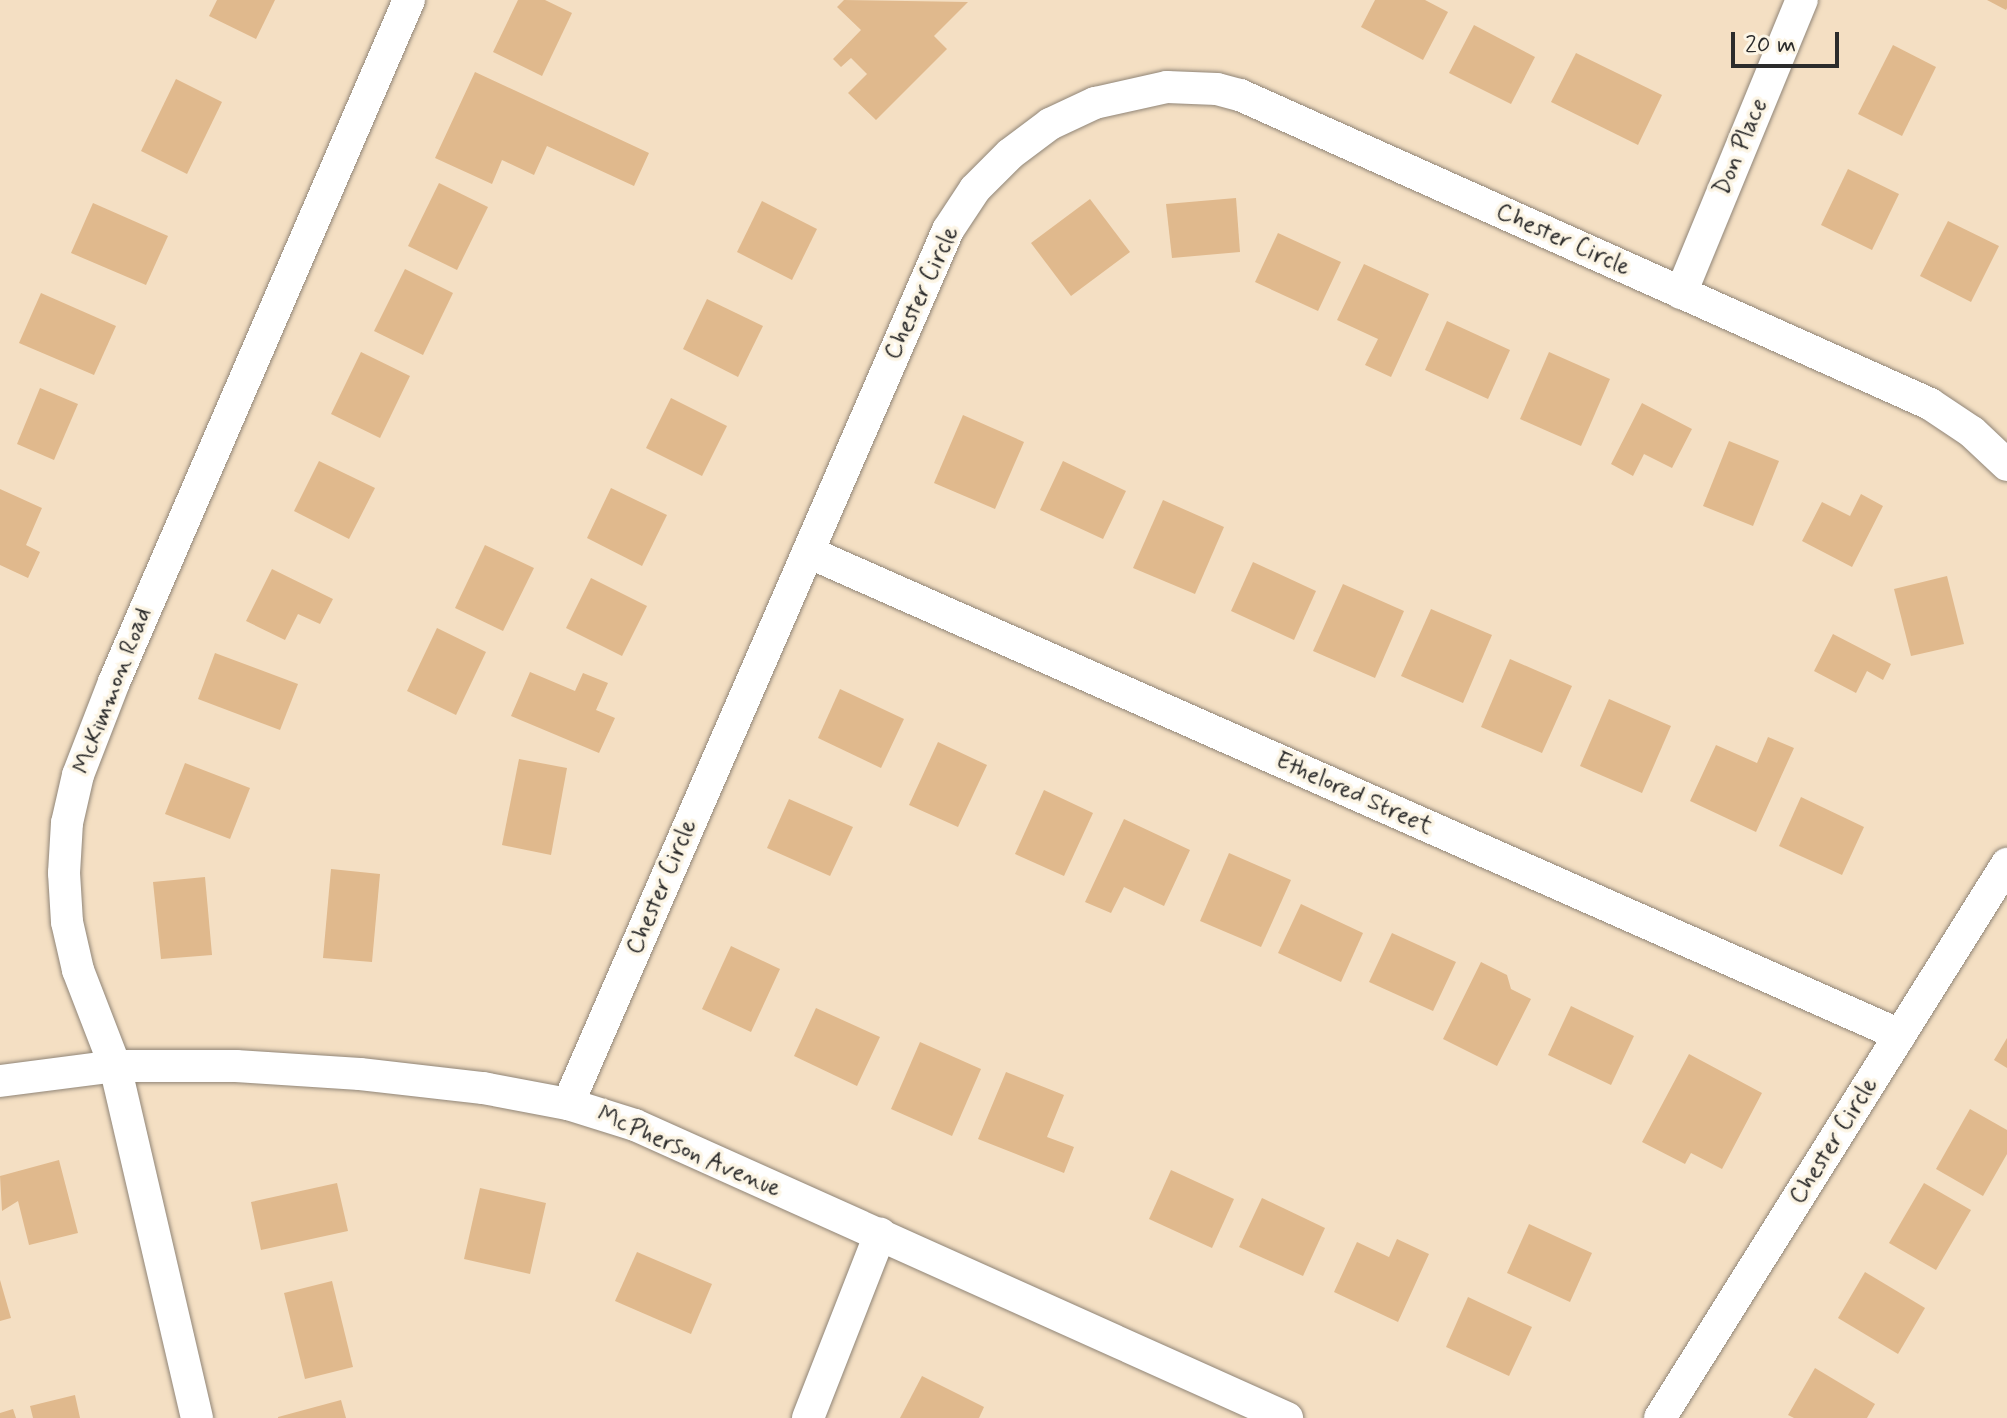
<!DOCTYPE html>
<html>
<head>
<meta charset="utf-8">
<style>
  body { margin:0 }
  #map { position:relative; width:2007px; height:1418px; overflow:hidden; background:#f4dfc3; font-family:Mynerve,sans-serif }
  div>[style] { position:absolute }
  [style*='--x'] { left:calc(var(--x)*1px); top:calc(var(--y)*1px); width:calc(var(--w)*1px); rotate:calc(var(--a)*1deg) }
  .building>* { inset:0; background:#e0b98d }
  .roads { filter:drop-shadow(0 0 2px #908577) drop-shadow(0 0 2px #908577) }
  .minor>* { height:32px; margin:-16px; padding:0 16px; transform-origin:16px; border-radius:16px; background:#fff }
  span { translate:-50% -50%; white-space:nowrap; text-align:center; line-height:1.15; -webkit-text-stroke:7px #fcf5e5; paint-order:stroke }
  .street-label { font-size:24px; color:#2b2b2b }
  .scale { position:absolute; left:1731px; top:32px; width:108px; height:36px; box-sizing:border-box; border:4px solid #2b2b2b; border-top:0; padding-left:10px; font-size:24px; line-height:28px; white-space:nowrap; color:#2b2b2b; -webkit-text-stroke:6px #fcf5e5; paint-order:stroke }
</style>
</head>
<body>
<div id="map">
  <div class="building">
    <div style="clip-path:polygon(217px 0,275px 0,256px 39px,209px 16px)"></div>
    <div style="clip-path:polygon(518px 0,545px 0,572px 13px,542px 76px,493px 52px)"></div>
    <div style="clip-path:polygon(844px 0,968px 2px,934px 36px,947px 49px,876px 120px,848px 93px,867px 74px,851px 58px,841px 67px,833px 59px,861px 30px,837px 7px)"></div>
    <div style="clip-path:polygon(1375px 0,1425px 0,1448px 12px,1423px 60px,1361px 27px)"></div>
    <div style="clip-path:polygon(1987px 0,2007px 0,2007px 8px,2006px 10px)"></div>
    <div style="clip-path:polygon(1474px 25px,1535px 57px,1511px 104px,1449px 73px)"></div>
    <div style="clip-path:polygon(1893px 45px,1936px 67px,1902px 136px,1858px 114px)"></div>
    <div style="clip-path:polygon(1576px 53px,1662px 95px,1638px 145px,1551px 102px)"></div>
    <div style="clip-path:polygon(475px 72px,649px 153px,634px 186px,547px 146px,534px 175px,502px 160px,492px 184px,435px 158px)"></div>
    <div style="clip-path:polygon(176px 79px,222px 102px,187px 174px,141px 151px)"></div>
    <div style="clip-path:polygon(1848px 169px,1899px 194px,1872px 250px,1821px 225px)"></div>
    <div style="clip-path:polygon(439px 183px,488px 207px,457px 270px,408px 246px)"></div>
    <div style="clip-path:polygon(1236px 198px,1240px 252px,1172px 258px,1166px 204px)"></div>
    <div style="clip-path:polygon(1090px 199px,1130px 252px,1071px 296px,1031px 243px)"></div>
    <div style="clip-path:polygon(762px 201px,817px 229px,792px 280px,737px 252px)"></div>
    <div style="clip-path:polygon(93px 203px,168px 236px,146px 285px,71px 253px)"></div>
    <div style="clip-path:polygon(1948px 221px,1999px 246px,1971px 302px,1920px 276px)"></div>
    <div style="clip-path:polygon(1278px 233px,1341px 262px,1318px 311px,1255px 282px)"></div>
    <div style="clip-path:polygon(1364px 264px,1429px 294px,1391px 377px,1365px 365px,1378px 339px,1337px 320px)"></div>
    <div style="clip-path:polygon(405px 269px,453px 293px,423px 355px,374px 331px)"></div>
    <div style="clip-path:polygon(41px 293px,116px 326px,94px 375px,19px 343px)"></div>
    <div style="clip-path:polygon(707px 299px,763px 326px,738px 377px,683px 349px)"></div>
    <div style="clip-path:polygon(1447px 321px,1510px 350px,1488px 399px,1425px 370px)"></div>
    <div style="clip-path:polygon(361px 352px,410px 376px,380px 438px,331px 414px)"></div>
    <div style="clip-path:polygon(1549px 352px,1610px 379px,1581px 446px,1520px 419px)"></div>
    <div style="clip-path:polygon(40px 388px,78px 404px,54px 460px,17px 444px)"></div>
    <div style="clip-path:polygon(671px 398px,727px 426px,702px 476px,646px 448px)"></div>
    <div style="clip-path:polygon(1642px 403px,1692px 429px,1672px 468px,1644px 454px,1633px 476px,1611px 464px)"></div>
    <div style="clip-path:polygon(963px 415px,1024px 442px,995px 509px,934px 483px)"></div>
    <div style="clip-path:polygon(1729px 441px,1779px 461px,1753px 526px,1703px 506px)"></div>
    <div style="clip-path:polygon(319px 461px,375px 488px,349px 539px,294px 511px)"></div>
    <div style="clip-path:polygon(1063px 461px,1126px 491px,1103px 539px,1040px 510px)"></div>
    <div style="clip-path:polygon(611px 488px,667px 515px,642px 566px,587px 538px)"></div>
    <div style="clip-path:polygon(0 489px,42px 508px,26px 545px,40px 552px,28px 578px,0 565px)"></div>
    <div style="clip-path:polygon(1861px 494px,1883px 506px,1852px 567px,1802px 541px,1822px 502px,1850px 516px)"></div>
    <div style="clip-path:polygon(1163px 500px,1224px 527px,1195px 594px,1133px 568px)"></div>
    <div style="clip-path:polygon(485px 545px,534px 568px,503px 631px,455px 608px)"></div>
    <div style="clip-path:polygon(1253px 562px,1316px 591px,1294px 640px,1231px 611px)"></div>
    <div style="clip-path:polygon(272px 569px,333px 599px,320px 624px,298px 614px,285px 640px,246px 621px)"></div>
    <div style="clip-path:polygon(1947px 576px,1964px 644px,1911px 656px,1894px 589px)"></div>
    <div style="clip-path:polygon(591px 578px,647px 606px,622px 656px,566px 628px)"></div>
    <div style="clip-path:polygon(1343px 584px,1404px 611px,1375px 678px,1313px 651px)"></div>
    <div style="clip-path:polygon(1431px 609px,1492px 635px,1463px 703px,1401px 676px)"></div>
    <div style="clip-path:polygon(437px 628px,486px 652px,456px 715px,407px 691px)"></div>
    <div style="clip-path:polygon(1833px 634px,1891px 664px,1883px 680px,1867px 671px,1856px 693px,1814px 671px)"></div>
    <div style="clip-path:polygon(215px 653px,298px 684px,280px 730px,198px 699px)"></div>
    <div style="clip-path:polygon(1510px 659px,1572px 686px,1542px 753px,1481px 727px)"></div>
    <div style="clip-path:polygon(530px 672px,575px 691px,583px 673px,608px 683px,596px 710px,615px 718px,599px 753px,511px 716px)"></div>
    <div style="clip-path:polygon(840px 689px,904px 719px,881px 768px,818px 738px)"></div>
    <div style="clip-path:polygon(1609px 699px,1671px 726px,1642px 793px,1580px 766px)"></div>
    <div style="clip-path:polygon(1768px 737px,1794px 748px,1756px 832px,1690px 801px,1716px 745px,1757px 763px)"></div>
    <div style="clip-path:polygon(938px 742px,987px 765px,958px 827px,909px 805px)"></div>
    <div style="clip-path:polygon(519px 759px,567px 768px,551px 855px,502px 845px)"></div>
    <div style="clip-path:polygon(185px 763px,250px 788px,230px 839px,165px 814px)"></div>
    <div style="clip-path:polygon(1044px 790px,1093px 813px,1064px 876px,1015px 854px)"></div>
    <div style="clip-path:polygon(1801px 797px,1864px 827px,1842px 875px,1779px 846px)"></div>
    <div style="clip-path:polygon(789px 799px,853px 827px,830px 876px,767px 848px)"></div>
    <div style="clip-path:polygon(1124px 819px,1190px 850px,1164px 906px,1124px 887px,1111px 913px,1085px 902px)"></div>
    <div style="clip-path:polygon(1229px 853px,1291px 880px,1261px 947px,1200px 921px)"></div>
    <div style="clip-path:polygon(331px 869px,380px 874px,372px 962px,323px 958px)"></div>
    <div style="clip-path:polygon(205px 877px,212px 955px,161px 959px,153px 882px)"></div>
    <div style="clip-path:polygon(1301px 904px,1363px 933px,1341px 982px,1278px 953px)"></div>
    <div style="clip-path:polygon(1392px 933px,1456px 962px,1433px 1011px,1369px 982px)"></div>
    <div style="clip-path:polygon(731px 946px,780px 969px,751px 1032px,702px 1009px)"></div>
    <div style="clip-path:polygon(1481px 962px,1507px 975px,1511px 989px,1531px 999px,1497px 1066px,1443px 1039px)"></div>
    <div style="clip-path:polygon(1571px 1006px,1634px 1036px,1611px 1085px,1548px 1055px)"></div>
    <div style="clip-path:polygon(816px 1008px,880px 1037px,857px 1086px,794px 1056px)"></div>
    <div style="clip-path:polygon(2007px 1038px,2007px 1068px,1994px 1060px)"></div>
    <div style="clip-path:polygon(920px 1042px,981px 1069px,952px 1136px,891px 1109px)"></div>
    <div style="clip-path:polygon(1689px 1054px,1762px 1093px,1722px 1169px,1691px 1153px,1685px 1164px,1642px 1142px)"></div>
    <div style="clip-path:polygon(1006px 1072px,1064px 1095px,1047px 1137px,1074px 1147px,1064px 1173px,978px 1139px)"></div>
    <div style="clip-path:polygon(1970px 1109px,2007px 1130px,2007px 1154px,1983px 1196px,1936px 1169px)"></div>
    <div style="clip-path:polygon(59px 1160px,78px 1233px,29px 1245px,18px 1201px,2px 1211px,0 1176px)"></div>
    <div style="clip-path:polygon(1171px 1170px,1234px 1199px,1212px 1248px,1149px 1219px)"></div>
    <div style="clip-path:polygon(337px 1183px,348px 1231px,261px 1250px,251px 1202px)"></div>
    <div style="clip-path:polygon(1924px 1183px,1971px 1210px,1936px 1270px,1889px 1243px)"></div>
    <div style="clip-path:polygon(480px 1188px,546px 1203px,530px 1274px,464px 1259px)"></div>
    <div style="clip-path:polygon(1262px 1198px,1325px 1228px,1303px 1276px,1239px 1247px)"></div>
    <div style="clip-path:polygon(1529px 1224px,1592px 1253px,1570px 1302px,1507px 1273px)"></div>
    <div style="clip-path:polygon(1397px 1239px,1429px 1254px,1398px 1322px,1334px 1292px,1357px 1242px,1389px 1257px)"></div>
    <div style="clip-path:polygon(637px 1252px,712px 1284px,691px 1334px,615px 1301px)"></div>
    <div style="clip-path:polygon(1865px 1272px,1925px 1308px,1898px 1354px,1838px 1318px)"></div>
    <div style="clip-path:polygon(0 1280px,11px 1318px,0 1321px)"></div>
    <div style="clip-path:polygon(332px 1281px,353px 1367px,305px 1379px,284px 1293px)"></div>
    <div style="clip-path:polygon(1468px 1297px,1532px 1327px,1509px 1376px,1446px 1347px)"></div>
    <div style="clip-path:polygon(1815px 1368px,1875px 1404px,1867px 1418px,1794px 1418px,1788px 1415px)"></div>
    <div style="clip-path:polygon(922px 1376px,984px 1407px,979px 1418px,900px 1418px)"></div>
    <div style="clip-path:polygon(75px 1395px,80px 1418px,33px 1418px,30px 1406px)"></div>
    <div style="clip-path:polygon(341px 1400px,346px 1418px,278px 1418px,278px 1417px)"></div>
    <div style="clip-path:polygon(13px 1409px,16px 1418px,0 1418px,0 1413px)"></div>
  </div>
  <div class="roads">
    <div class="minor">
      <div style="--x:1681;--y:293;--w:317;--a:-67.6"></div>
      <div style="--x:808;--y:552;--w:1194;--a:23.86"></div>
      <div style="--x:0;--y:1081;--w:116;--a:-7.4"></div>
      <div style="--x:115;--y:1066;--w:121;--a:0"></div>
      <div style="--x:236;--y:1066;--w:124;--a:3.7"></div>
      <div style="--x:360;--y:1074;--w:124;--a:6.5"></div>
      <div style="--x:483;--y:1088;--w:86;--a:10.7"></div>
      <div style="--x:568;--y:1104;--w:70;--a:17.4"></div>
      <div style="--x:635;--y:1125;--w:715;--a:24.2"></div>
      <div style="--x:568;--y:1104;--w:953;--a:-66.5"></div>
      <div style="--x:948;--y:230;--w:49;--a:-56.6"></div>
      <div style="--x:975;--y:189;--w:49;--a:-45"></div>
      <div style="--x:1010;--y:154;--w:50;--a:-36.9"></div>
      <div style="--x:1050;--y:124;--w:50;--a:-25"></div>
      <div style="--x:1095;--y:103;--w:74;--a:-12.5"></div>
      <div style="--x:1167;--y:87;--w:50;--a:2.3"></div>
      <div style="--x:1217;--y:89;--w:24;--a:15"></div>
      <div style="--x:1240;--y:95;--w:756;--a:24.12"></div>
      <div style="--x:1930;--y:404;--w:50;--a:33.7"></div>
      <div style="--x:1972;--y:432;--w:48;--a:43.3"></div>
      <div style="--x:197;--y:1418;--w:361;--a:-103.1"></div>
      <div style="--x:115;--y:1066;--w:103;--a:-111.1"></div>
      <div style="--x:78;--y:970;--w:49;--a:-102.9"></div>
      <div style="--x:67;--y:922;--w:49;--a:-93.5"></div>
      <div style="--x:64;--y:873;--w:50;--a:-86.6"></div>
      <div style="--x:67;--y:823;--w:49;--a:-77.1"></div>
      <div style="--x:78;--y:775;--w:100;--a:-68.8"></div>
      <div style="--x:114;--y:682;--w:743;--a:-66.61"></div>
      <div style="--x:808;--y:1418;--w:198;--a:-68.6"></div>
      <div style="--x:1660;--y:1418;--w:654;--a:-57.94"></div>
    </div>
  </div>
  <div class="street-label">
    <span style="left:1741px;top:147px;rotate:-67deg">Don Place</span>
    <span style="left:1563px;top:240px;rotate:24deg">Chester Circle</span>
    <span style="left:922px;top:293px;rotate:-65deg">Chester Circle</span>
    <span style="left:113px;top:691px;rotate:-69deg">McKimmon Road</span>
    <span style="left:1354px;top:794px;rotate:24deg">Ethelored Street</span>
    <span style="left:662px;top:887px;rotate:-67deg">Chester Circle</span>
    <span style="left:1834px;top:1141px;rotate:-58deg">Chester Circle</span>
    <span style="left:689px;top:1152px;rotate:23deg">McPherson Avenue</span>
  </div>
  <div class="scale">20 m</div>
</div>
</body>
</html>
